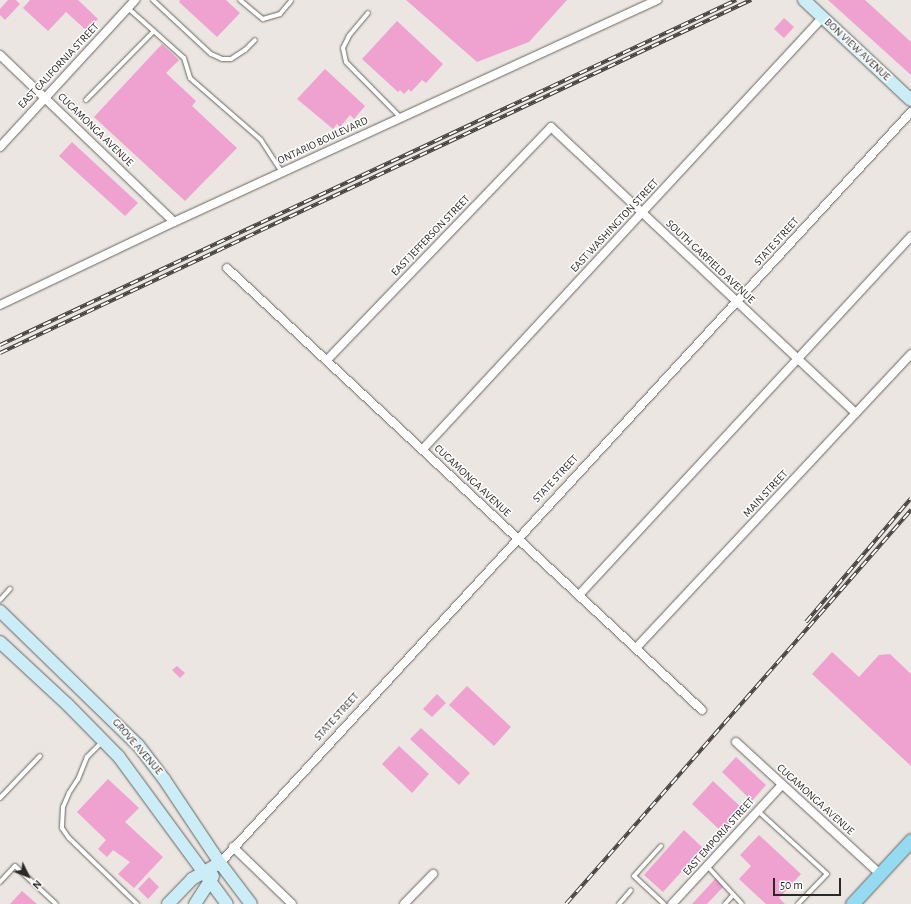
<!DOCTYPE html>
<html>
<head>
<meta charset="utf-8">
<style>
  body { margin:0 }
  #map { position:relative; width:911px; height:904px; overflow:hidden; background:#ebe6e1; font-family:"Alegreya Sans",sans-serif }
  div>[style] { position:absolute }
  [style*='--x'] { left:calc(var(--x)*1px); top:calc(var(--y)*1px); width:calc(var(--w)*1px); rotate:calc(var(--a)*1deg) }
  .building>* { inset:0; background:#efa1cf }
  .roads { filter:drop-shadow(0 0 1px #68645f) drop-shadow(0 0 1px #68645f) }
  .lane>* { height:4px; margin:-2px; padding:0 2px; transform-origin:2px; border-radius:2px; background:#fff }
  .street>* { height:8px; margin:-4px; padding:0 4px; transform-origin:4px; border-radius:4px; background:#fff }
  .secondary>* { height:12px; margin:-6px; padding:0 6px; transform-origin:6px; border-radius:6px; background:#caedf8 }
  .primary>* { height:13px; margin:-6.5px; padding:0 6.5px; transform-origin:6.5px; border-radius:6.5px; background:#94daf0 }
  .rail>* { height:4px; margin-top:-2px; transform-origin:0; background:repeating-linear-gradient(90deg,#fff 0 8px,#423f3d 0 16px); box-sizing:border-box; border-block:1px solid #423f3d }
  span { translate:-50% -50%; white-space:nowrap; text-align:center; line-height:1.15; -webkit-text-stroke:3px #fff; paint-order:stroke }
  .street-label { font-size:11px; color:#2b2927 }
  .north { position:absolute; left:8px; top:856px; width:40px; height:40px; -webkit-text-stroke:3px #fff; paint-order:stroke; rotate:133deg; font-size:11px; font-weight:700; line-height:16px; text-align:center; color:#2b2927 }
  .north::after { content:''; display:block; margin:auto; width:14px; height:18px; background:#2b2927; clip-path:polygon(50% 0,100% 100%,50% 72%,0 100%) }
  .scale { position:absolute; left:773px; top:878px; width:68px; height:18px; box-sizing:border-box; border:2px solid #2b2927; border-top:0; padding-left:5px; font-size:12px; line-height:14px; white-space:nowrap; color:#2b2927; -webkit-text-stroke:3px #fff; paint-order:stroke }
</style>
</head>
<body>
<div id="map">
  <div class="building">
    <div style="clip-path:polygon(8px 0,16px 0,20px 4px,5px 20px,0 15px,0 9px)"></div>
    <div style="clip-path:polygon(30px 0,78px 0,98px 19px,87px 31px,66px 12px,48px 31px,23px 8px)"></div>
    <div style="clip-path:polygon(180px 0,226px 0,240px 13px,217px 37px,179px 2px)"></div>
    <div style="clip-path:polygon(406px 0,567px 0,529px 42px,477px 62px)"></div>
    <div style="clip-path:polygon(828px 0,865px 0,911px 42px,911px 75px)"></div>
    <div style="clip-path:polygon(784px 18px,794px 27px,784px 38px,774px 29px)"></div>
    <div style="clip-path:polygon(397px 21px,443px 64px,426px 83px,422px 80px,411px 92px,409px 89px,404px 94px,400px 90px,398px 92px,362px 59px)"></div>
    <div style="clip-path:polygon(162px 44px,179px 60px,166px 73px,196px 101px,192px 106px,237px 148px,185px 201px,94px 117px)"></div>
    <div style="clip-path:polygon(325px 69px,365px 106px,354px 119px,350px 115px,340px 127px,337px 124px,333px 129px,297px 99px)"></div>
    <div style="clip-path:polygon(72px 142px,138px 203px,125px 216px,59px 156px)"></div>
    <div style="clip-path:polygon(832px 652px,859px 677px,879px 655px,890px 654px,911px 674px,911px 766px,812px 674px)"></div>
    <div style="clip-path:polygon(177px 666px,185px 673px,180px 678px,172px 670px)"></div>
    <div style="clip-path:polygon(467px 686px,511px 727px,494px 746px,449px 705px)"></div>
    <div style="clip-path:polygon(437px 694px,446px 703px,432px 717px,423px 709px)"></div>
    <div style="clip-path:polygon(421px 728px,470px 773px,459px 785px,410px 739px)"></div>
    <div style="clip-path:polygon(399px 746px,429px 774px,412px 793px,382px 764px)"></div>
    <div style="clip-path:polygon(736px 757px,766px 785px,752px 801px,722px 772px)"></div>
    <div style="clip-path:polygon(108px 779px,139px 808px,125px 822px,163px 857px,134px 888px,118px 874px,130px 862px,113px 850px,107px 857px,98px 849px,106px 840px,77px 812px)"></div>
    <div style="clip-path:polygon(713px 781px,743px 809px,722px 832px,692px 804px)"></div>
    <div style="clip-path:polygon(684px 830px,703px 848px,663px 892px,644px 875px)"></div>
    <div style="clip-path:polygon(759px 835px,801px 874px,779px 898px,785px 904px,766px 904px,739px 879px,751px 866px,740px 855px)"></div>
    <div style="clip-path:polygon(149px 877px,159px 887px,148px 899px,138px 889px)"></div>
    <div style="clip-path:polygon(716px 878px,724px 886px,707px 904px,692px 904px)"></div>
    <div style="clip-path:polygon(22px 891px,37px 904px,10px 904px)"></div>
  </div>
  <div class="roads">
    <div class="lane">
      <div style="--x:153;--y:0;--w:79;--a:43"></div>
      <div style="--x:211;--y:54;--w:12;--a:24"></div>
      <div style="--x:222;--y:59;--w:9;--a:0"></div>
      <div style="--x:231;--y:59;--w:17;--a:-33"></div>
      <div style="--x:245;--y:50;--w:14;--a:-45"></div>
      <div style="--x:240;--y:0;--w:30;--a:40"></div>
      <div style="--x:263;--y:19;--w:18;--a:-16"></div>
      <div style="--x:280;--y:14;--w:17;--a:-50"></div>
      <div style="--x:128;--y:8;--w:75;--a:41.8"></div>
      <div style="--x:184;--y:58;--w:21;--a:73"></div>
      <div style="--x:190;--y:78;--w:94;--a:41.1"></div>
      <div style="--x:261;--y:140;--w:38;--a:57"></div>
      <div style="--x:368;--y:13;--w:30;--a:130"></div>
      <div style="--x:349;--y:36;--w:13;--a:117"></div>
      <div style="--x:343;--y:48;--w:14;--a:78"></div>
      <div style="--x:346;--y:62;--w:77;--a:45.5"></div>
      <div style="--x:86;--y:100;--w:97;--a:-45.4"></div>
      <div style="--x:0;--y:600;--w:15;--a:-48"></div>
      <div style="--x:103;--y:741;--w:23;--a:135"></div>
      <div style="--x:87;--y:757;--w:24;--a:112"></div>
      <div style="--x:78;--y:779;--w:17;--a:123"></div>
      <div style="--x:69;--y:793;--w:15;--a:113"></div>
      <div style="--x:63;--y:807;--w:21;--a:93"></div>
      <div style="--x:62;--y:828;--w:12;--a:55"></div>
      <div style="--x:69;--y:838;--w:95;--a:44.1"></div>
      <div style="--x:0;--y:798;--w:58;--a:-46.4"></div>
      <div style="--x:758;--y:811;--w:93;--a:42.4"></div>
      <div style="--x:827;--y:874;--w:42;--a:134"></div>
      <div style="--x:661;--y:846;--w:40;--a:132"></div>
      <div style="--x:634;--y:876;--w:41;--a:43"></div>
      <div style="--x:708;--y:867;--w:50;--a:47.4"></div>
      <div style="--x:0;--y:882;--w:22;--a:-47"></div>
      <div style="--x:15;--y:866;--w:56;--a:42.8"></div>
      <div style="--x:619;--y:904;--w:18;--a:-49"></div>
      <div style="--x:725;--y:904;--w:12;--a:-48"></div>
    </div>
    <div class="street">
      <div style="--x:0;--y:55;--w:241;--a:43.8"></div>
      <div style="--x:0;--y:147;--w:200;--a:-47.4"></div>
      <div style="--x:227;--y:268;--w:649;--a:42.94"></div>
      <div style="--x:0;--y:305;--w:193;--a:-25.5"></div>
      <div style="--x:174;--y:222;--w:532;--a:-24.68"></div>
      <div style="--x:327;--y:360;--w:323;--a:-46.1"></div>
      <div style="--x:551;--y:127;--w:418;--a:43.2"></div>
      <div style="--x:423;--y:449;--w:587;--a:-47.21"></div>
      <div style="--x:579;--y:595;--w:489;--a:-47.2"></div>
      <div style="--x:636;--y:648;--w:403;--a:-46.9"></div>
      <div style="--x:736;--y:742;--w:195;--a:42.5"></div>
      <div style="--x:233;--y:847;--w:82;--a:44"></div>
      <div style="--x:220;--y:863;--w:1021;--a:-47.38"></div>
      <div style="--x:404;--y:904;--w:42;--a:-46"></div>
      <div style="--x:672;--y:904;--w:162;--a:-47.3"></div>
    </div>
    <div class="secondary">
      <div style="--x:804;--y:0;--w:146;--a:43.1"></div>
      <div style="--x:0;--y:611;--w:192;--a:44.2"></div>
      <div style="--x:138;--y:745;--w:43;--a:52.6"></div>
      <div style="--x:164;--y:779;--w:101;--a:56.3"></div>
      <div style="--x:220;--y:863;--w:51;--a:52.9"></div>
      <div style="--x:0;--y:642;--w:91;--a:42.8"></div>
      <div style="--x:67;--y:704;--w:74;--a:45.5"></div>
      <div style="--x:119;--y:757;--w:182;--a:53.7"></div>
      <div style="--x:168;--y:904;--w:35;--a:-46"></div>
      <div style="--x:192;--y:879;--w:32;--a:-30"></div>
      <div style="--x:195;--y:904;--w:33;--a:-57"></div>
    </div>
    <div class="primary">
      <div style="--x:852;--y:904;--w:87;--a:-47.3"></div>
    </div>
  </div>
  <div class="rail">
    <div style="--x:0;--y:345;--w:813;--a:-25.11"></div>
    <div style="--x:0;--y:353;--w:830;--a:-25.18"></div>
    <div style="--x:806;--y:622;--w:162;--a:-49.7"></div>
    <div style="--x:566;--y:904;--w:524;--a:-48.79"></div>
  </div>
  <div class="street-label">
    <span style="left:857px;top:50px;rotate:43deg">BON VIEW AVENUE</span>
    <span style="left:59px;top:66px;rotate:-47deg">EAST CALIFORNIA STREET</span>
    <span style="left:95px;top:130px;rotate:44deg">CUCAMONGA AVENUE</span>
    <span style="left:323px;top:141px;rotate:-25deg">ONTARIO BOULEVARD</span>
    <span style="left:615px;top:226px;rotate:-47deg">EAST WASHINGTON STREET</span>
    <span style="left:431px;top:236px;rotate:-46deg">EAST JEFFERSON STREET</span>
    <span style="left:777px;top:242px;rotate:-48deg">STATE STREET</span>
    <span style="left:710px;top:262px;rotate:43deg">SOUTH GARFIELD AVENUE</span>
    <span style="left:556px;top:479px;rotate:-47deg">STATE STREET</span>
    <span style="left:472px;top:481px;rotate:43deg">CUCAMONGA AVENUE</span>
    <span style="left:766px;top:494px;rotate:-47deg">MAIN STREET</span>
    <span style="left:337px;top:717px;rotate:-48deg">STATE STREET</span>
    <span style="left:137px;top:747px;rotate:49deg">GROVE AVENUE</span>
    <span style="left:815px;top:800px;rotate:42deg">CUCAMONGA AVENUE</span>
    <span style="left:719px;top:837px;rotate:-48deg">EAST EMPORIA STREET</span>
  </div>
  <div class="north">N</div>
  <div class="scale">50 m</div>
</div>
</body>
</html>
